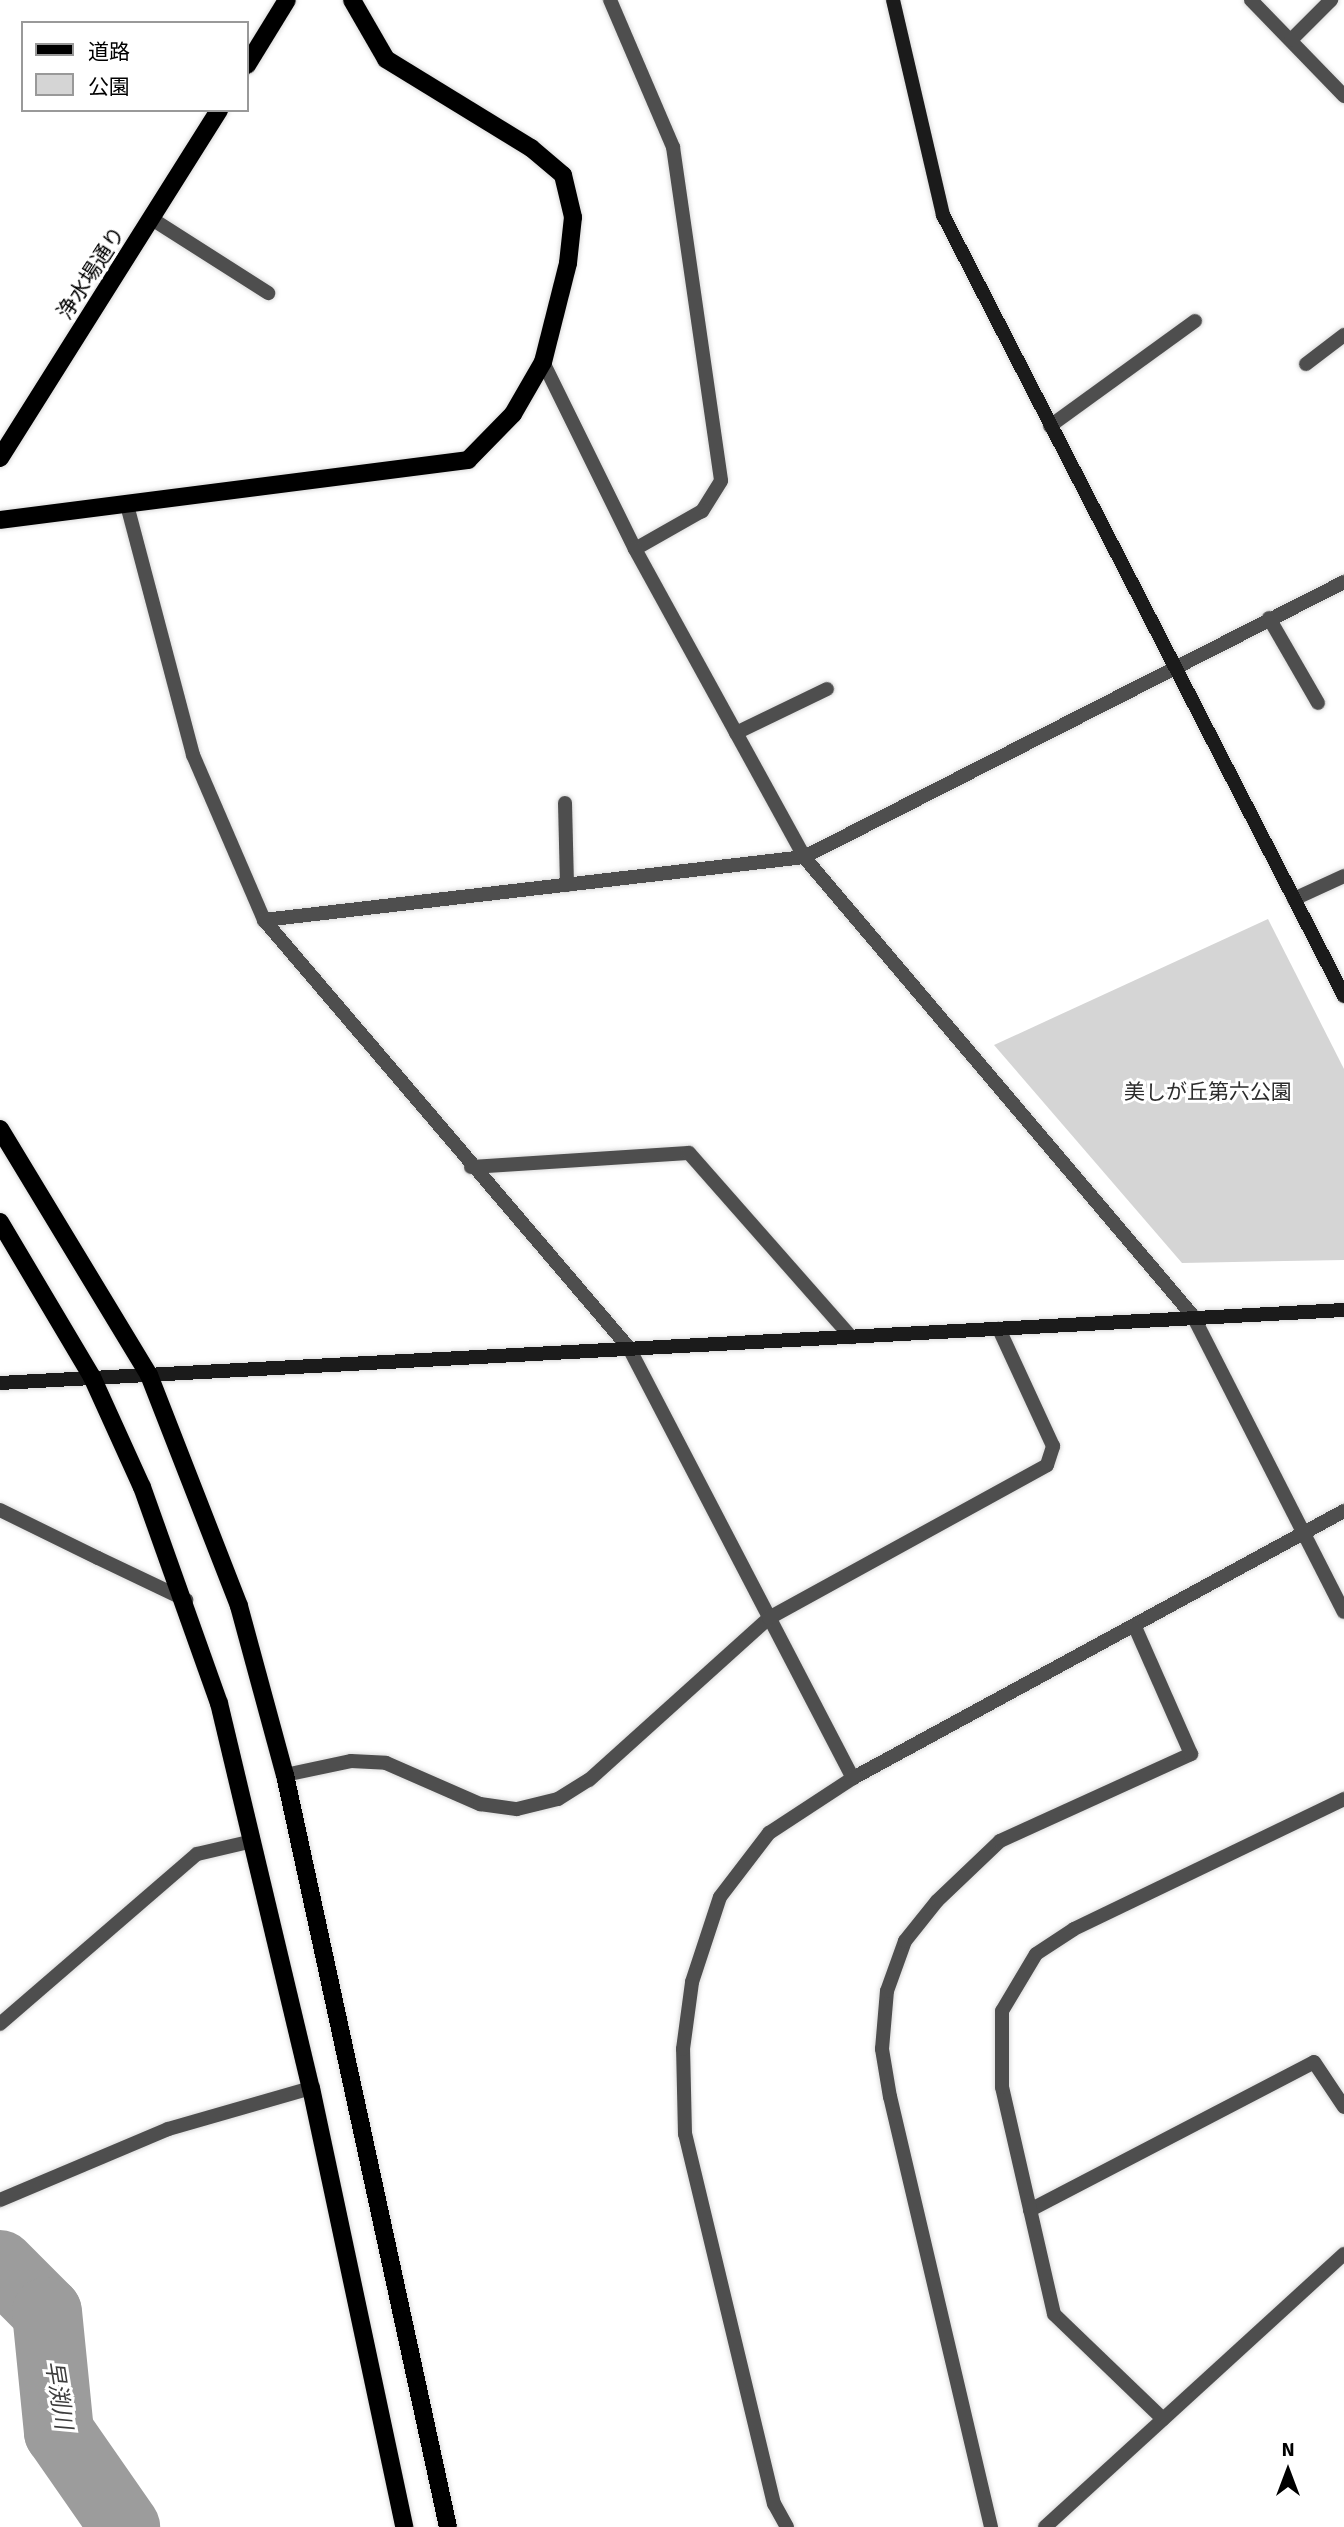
<!DOCTYPE html>
<html>
<head>
<meta charset="utf-8">
<style>
  body { margin:0 }
  #map { position:relative; width:1344px; height:2527px; overflow:hidden; background:#fff; font-family:Signika,"Noto Sans JP",sans-serif }
  div>[style] { position:absolute }
  [style*='--x'] { left:calc(var(--x)*1px); top:calc(var(--y)*1px); width:calc(var(--w)*1px); rotate:calc(var(--a)*1deg) }
  .green>* { inset:0; background:#d5d5d5 }
  .river>* { height:70px; margin:-35px; padding:0 35px; transform-origin:35px; border-radius:35px; background:#9c9c9c }
  .roads { filter:drop-shadow(0 0 2px #dbdbdb) drop-shadow(0 0 2px #dbdbdb) }
  .lane>* { height:14px; margin:-7px; padding:0 7px; transform-origin:7px; border-radius:7px; background:#4e4e4e }
  .street>* { height:14px; margin:-7px; padding:0 7px; transform-origin:7px; border-radius:7px; background:#4e4e4e }
  .secondary>* { height:14px; margin:-7px; padding:0 7px; transform-origin:7px; border-radius:7px; background:#1b1b1b }
  .primary>* { height:18px; margin:-9px; padding:0 9px; transform-origin:9px; border-radius:9px; background:#000 }
  span { translate:-50% -50%; white-space:nowrap; text-align:center; line-height:1.15; -webkit-text-stroke:6px #fff; paint-order:stroke }
  .street-label { font-size:21px; color:#000 }
  .park-label { font-size:21px; color:#2c2c2c }
  .water-label { font-size:23px; color:#3d3d3d; font-style:italic }
  .legend { position:absolute; left:21px; top:21px; width:228px; height:91px; box-sizing:border-box; background:#fff; border:2px solid #999; margin:0; padding:9px 12px; list-style:none; font-size:21px; color:#000 }
  .legend li { display:flex; align-items:center; gap:14px; height:35px }
  .legend b { width:35px; border:2px solid #999 }
  .north { position:absolute; left:1253px; top:2436px; width:70px; height:70px; -webkit-text-stroke:5px #fff; paint-order:stroke; rotate:0deg; font-size:19px; font-weight:700; line-height:28px; text-align:center; color:#000 }
  .north::after { content:''; display:block; margin:auto; width:24px; height:32px; background:#000; clip-path:polygon(50% 0,100% 100%,50% 72%,0 100%) }
</style>
</head>
<body>
<div id="map">
  <div class="green">
    <div style="clip-path:polygon(1268px 919px,1344px 1069px,1344px 1260px,1182px 1263px,994px 1045px)"></div>
  </div>
  <div class="river">
    <div style="--x:0;--y:2265;--w:66;--a:45"></div>
    <div style="--x:47;--y:2312;--w:121;--a:84.3"></div>
    <div style="--x:59;--y:2432;--w:116;--a:55.2"></div>
  </div>
  <div class="roads">
    <div class="lane">
      <div style="--x:1306;--y:364;--w:48;--a:-37.3"></div>
      <div style="--x:1269;--y:618;--w:98;--a:60"></div>
      <div style="--x:736;--y:733;--w:101;--a:-25.8"></div>
      <div style="--x:565;--y:803;--w:82;--a:88.6"></div>
      <div style="--x:1294;--y:899;--w:55;--a:-24.7"></div>
      <div style="--x:98;--y:1558;--w:98;--a:25.5"></div>
    </div>
    <div class="street">
      <div style="--x:610;--y:0;--w:160;--a:66.8"></div>
      <div style="--x:673;--y:147;--w:337;--a:81.8"></div>
      <div style="--x:721;--y:481;--w:36;--a:122"></div>
      <div style="--x:702;--y:511;--w:77;--a:150.4"></div>
      <div style="--x:1251;--y:0;--w:134;--a:45.9"></div>
      <div style="--x:1291;--y:40;--w:57;--a:-45"></div>
      <div style="--x:152;--y:219;--w:138;--a:32.5"></div>
      <div style="--x:543;--y:362;--w:208;--a:63.8"></div>
      <div style="--x:635;--y:549;--w:351;--a:61.2"></div>
      <div style="--x:804;--y:857;--w:602;--a:49.72"></div>
      <div style="--x:1193;--y:1316;--w:332;--a:63"></div>
      <div style="--x:1050;--y:426;--w:179;--a:-35.9"></div>
      <div style="--x:127;--y:505;--w:259;--a:75.2"></div>
      <div style="--x:193;--y:755;--w:180;--a:66.7"></div>
      <div style="--x:264;--y:920;--w:563;--a:49.54"></div>
      <div style="--x:629;--y:1348;--w:485;--a:62.5"></div>
      <div style="--x:264;--y:920;--w:544;--a:-6.65"></div>
      <div style="--x:804;--y:857;--w:606;--a:-26.99"></div>
      <div style="--x:471;--y:1167;--w:218;--a:-3.7"></div>
      <div style="--x:689;--y:1153;--w:245;--a:48.6"></div>
      <div style="--x:0;--y:1510;--w:109;--a:26.1"></div>
      <div style="--x:285;--y:1775;--w:67;--a:-12"></div>
      <div style="--x:351;--y:1761;--w:35;--a:3"></div>
      <div style="--x:386;--y:1763;--w:103;--a:23.6"></div>
      <div style="--x:480;--y:1804;--w:37;--a:8"></div>
      <div style="--x:517;--y:1809;--w:42;--a:-13.7"></div>
      <div style="--x:558;--y:1799;--w:36;--a:-32"></div>
      <div style="--x:589;--y:1780;--w:242;--a:-42"></div>
      <div style="--x:769;--y:1618;--w:317;--a:-28.8"></div>
      <div style="--x:1047;--y:1465;--w:20;--a:-72"></div>
      <div style="--x:1053;--y:1446;--w:129;--a:-114.8"></div>
      <div style="--x:0;--y:2024;--w:260;--a:-40.8"></div>
      <div style="--x:197;--y:1854;--w:57;--a:-13.1"></div>
      <div style="--x:0;--y:2200;--w:182;--a:-22.9"></div>
      <div style="--x:168;--y:2129;--w:149;--a:-16"></div>
      <div style="--x:1030;--y:2210;--w:320;--a:-27.5"></div>
      <div style="--x:1314;--y:2062;--w:54;--a:56.3"></div>
      <div style="--x:1163;--y:2419;--w:151;--a:-136.1"></div>
      <div style="--x:1054;--y:2314;--w:233;--a:-102.9"></div>
      <div style="--x:1002;--y:2087;--w:76;--a:-90"></div>
      <div style="--x:1002;--y:2011;--w:66;--a:-59.2"></div>
      <div style="--x:1036;--y:1954;--w:45;--a:-33.3"></div>
      <div style="--x:1074;--y:1929;--w:300;--a:-25.7"></div>
      <div style="--x:787;--y:2527;--w:26;--a:-119"></div>
      <div style="--x:774;--y:2504;--w:381;--a:-103.5"></div>
      <div style="--x:685;--y:2134;--w:85;--a:-91.3"></div>
      <div style="--x:683;--y:2049;--w:68;--a:-82.3"></div>
      <div style="--x:692;--y:1982;--w:89;--a:-71.8"></div>
      <div style="--x:720;--y:1897;--w:81;--a:-52.6"></div>
      <div style="--x:769;--y:1833;--w:100;--a:-33.2"></div>
      <div style="--x:853;--y:1778;--w:559;--a:-28.54"></div>
      <div style="--x:991;--y:2527;--w:442;--a:-103.2"></div>
      <div style="--x:890;--y:2097;--w:49;--a:-99.5"></div>
      <div style="--x:882;--y:2049;--w:58;--a:-85.1"></div>
      <div style="--x:887;--y:1991;--w:53;--a:-70.2"></div>
      <div style="--x:905;--y:1941;--w:51;--a:-51.3"></div>
      <div style="--x:937;--y:1901;--w:87;--a:-43.6"></div>
      <div style="--x:1000;--y:1841;--w:210;--a:-24.5"></div>
      <div style="--x:1191;--y:1754;--w:139;--a:-113.8"></div>
      <div style="--x:1045;--y:2527;--w:405;--a:-42.4"></div>
    </div>
    <div class="secondary">
      <div style="--x:893;--y:0;--w:221;--a:76.9"></div>
      <div style="--x:943;--y:215;--w:878;--a:62.82"></div>
      <div style="--x:0;--y:1383;--w:1346;--a:-3.11"></div>
    </div>
    <div class="primary">
      <div style="--x:247;--y:65;--w:76;--a:-58.4"></div>
      <div style="--x:0;--y:458;--w:411;--a:-57.8"></div>
      <div style="--x:0;--y:520;--w:472;--a:-7.3"></div>
      <div style="--x:468;--y:460;--w:64;--a:-45.6"></div>
      <div style="--x:513;--y:414;--w:60;--a:-60"></div>
      <div style="--x:543;--y:362;--w:102;--a:-75.8"></div>
      <div style="--x:568;--y:263;--w:46;--a:-83.8"></div>
      <div style="--x:573;--y:217;--w:43;--a:-103.4"></div>
      <div style="--x:563;--y:175;--w:42;--a:-139.8"></div>
      <div style="--x:531;--y:148;--w:170;--a:-148.5"></div>
      <div style="--x:386;--y:59;--w:68;--a:-120"></div>
      <div style="--x:0;--y:1129;--w:288;--a:58.8"></div>
      <div style="--x:149;--y:1375;--w:248;--a:68.7"></div>
      <div style="--x:239;--y:1606;--w:175;--a:74.8"></div>
      <div style="--x:285;--y:1775;--w:769;--a:77.77"></div>
      <div style="--x:0;--y:1222;--w:180;--a:59.3"></div>
      <div style="--x:92;--y:1377;--w:121;--a:65.6"></div>
      <div style="--x:142;--y:1487;--w:229;--a:70.4"></div>
      <div style="--x:219;--y:1703;--w:396;--a:76.6"></div>
      <div style="--x:311;--y:2088;--w:449;--a:78"></div>
    </div>
  </div>
  <div class="street-label">
    <span style="left:91px;top:273px;rotate:-57deg">浄水場通り</span>
  </div>
  <div class="park-label">
    <span style="left:1208px;top:1092px">美しが丘第六公園</span>
  </div>
  <div class="water-label">
    <span style="left:58px;top:2395px;rotate:81deg">早渕川</span>
  </div>
  <ul class="legend">
  <li><b style="height:9px;background:#000"></b>道路</li>
  <li><b style="height:19px;background:#d5d5d5"></b>公園</li>
  </ul>
  <div class="north">N</div>
</div>
</body>
</html>
